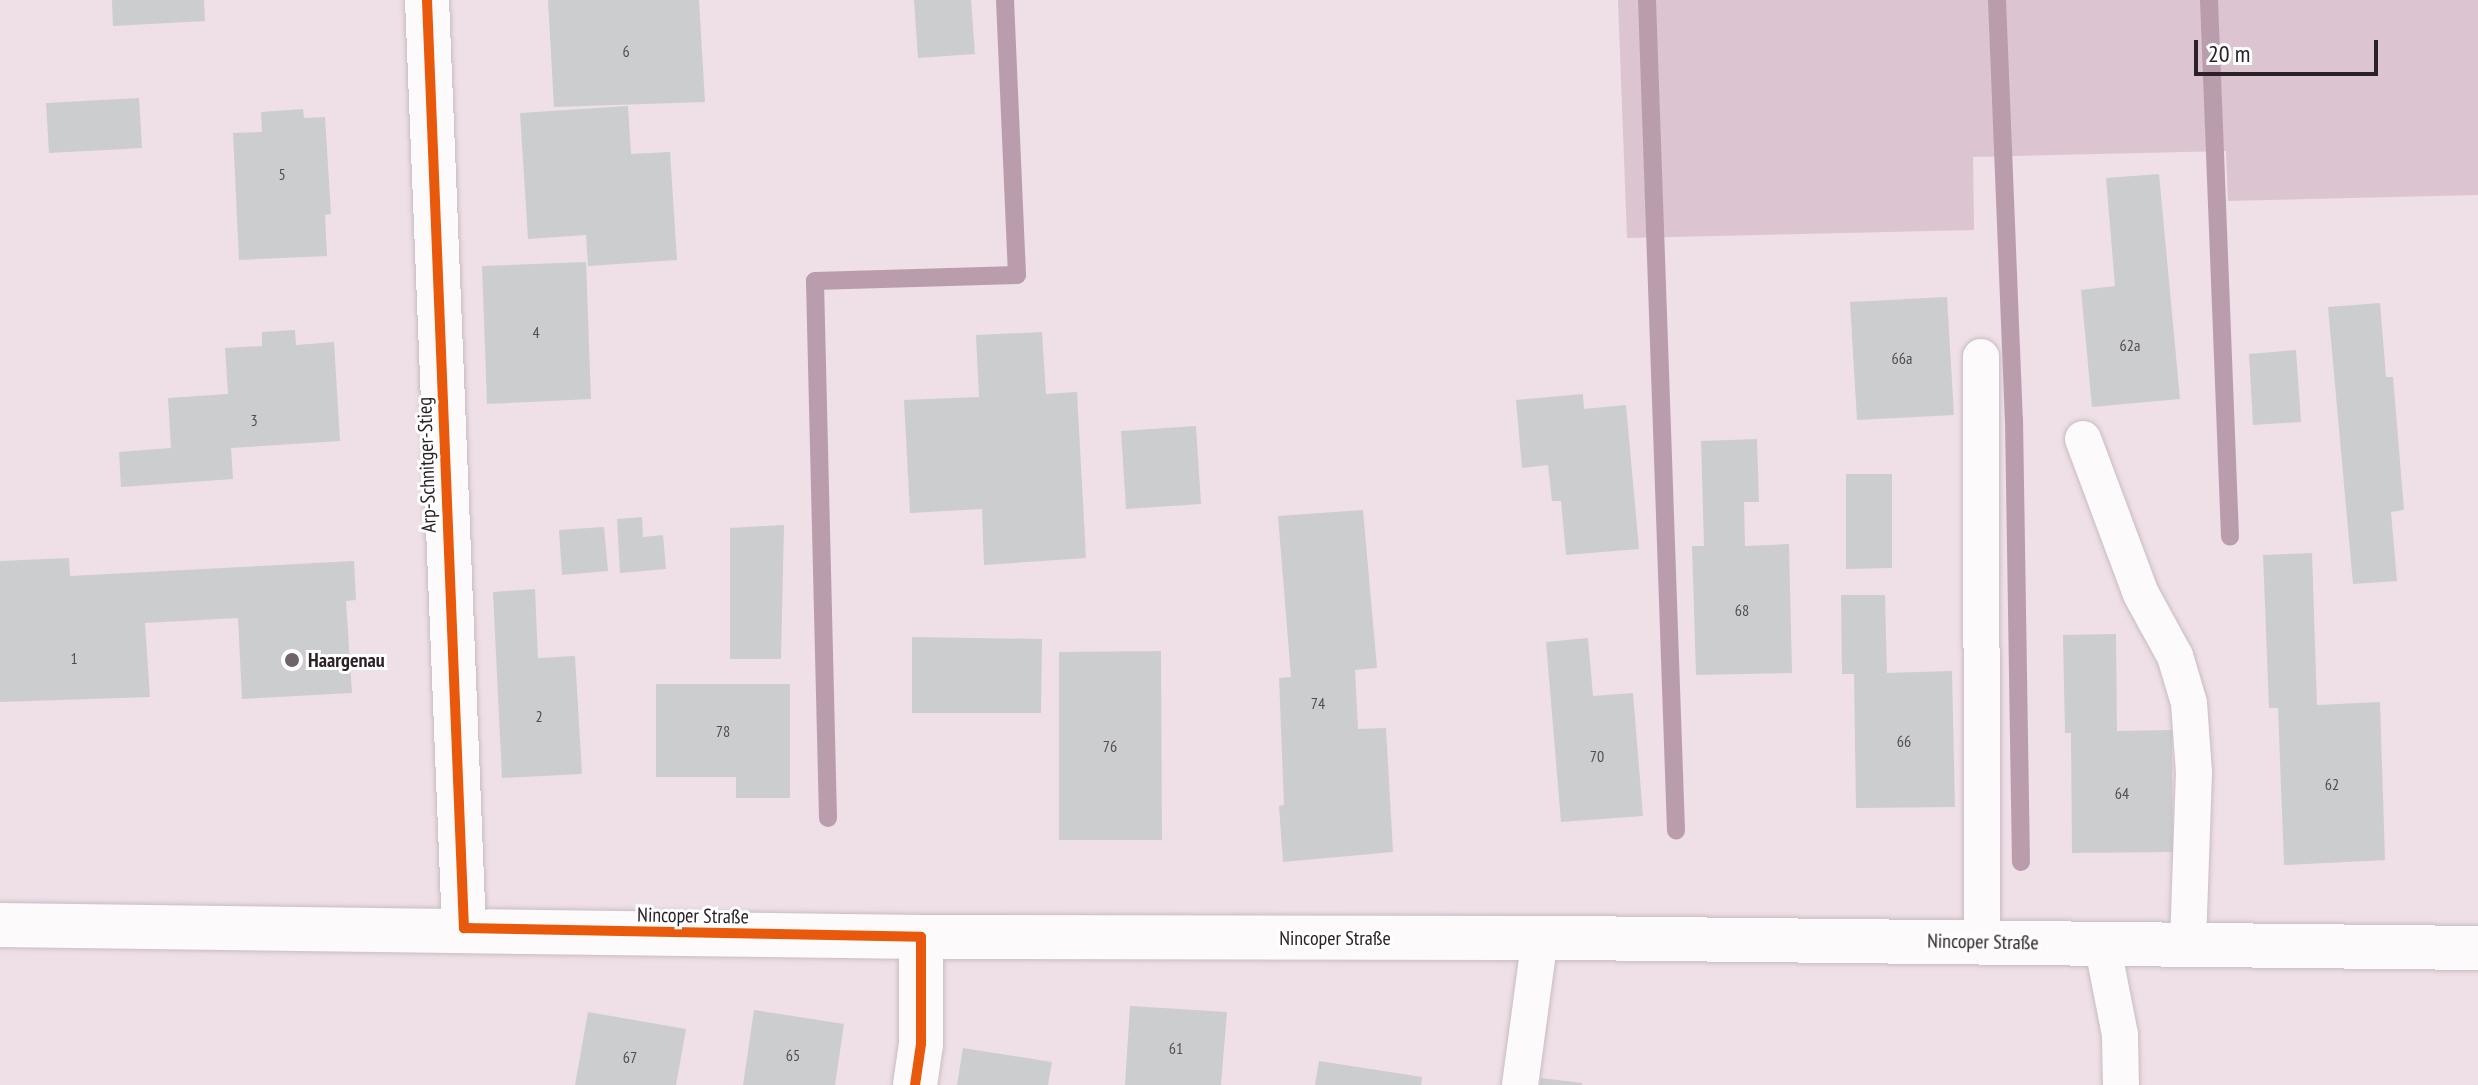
<!DOCTYPE html>
<html>
<head>
<meta charset="utf-8">
<style>
  body { margin:0 }
  #map { position:relative; width:2478px; height:1085px; overflow:hidden; background:#efdfe7; font-family:"PT Sans Narrow",sans-serif }
  div>[style] { position:absolute }
  [style*='--x'] { left:calc(var(--x)*1px); top:calc(var(--y)*1px); width:calc(var(--w)*1px); rotate:calc(var(--a)*1deg) }
  .green>* { inset:0; background:#dcc4d0 }
  .stream>* { height:18px; margin:-9px; padding:0 9px; transform-origin:9px; border-radius:9px; background:#ba9dac }
  .building>* { inset:0; background:#cccdcf }
  .roads { filter:drop-shadow(0 0 2px #c8bcc3) drop-shadow(0 0 2px #c8bcc3) }
  .service>* { height:36px; margin:-18px; padding:0 18px; transform-origin:18px; border-radius:18px; background:#fdfafb }
  .minor>* { height:44px; margin:-22px; padding:0 22px; transform-origin:22px; border-radius:22px; background:#fdfafb }
  .secondary>* { height:44px; margin:-22px; padding:0 22px; transform-origin:22px; border-radius:22px; background:#fdfafb }
  .cycleway>* { height:10px; margin:-5px; padding:0 5px; transform-origin:5px; border-radius:5px; background:#e8590c }
  .dots>* { width:22px; height:22px; translate:-50% -50%; box-sizing:border-box; border:4px solid #fff; border-radius:50% }
  span { translate:-50% -50%; white-space:nowrap; text-align:center; line-height:1.15; -webkit-text-stroke:6px #fff; paint-order:stroke }
  .number-label { font-size:16px; color:#534c51 }
  .number-label span { -webkit-text-stroke-width:0 }
  .street-label { font-size:20px; color:#2b2127 }
  .poi-label { font-size:20px; color:#2b2127; font-weight:700 }
  .left { translate:0 -50%; text-align:left }
  .scale { position:absolute; left:2194px; top:40px; width:184px; height:36px; box-sizing:border-box; border:4px solid #2b2127; border-top:0; padding-left:10px; font-size:24px; line-height:28px; white-space:nowrap; color:#2b2127; -webkit-text-stroke:6px #fff; paint-order:stroke }
</style>
</head>
<body>
<div id="map">
  <div class="green">
    <div style="clip-path:polygon(1618px 0,2478px 0,2478px 195px,2228px 201px,2226px 151px,1973px 157px,1974px 230px,1627px 238px)"></div>
  </div>
  <div class="stream">
    <div style="--x:1647;--y:0;--w:831;--a:88"></div>
    <div style="--x:1997;--y:0;--w:419;--a:87.7"></div>
    <div style="--x:2014;--y:419;--w:443;--a:89.1"></div>
    <div style="--x:2209;--y:0;--w:537;--a:87.76"></div>
    <div style="--x:828;--y:818;--w:537;--a:-91.39"></div>
    <div style="--x:815;--y:281;--w:202;--a:-1.7"></div>
    <div style="--x:1017;--y:275;--w:275;--a:-92.5"></div>
  </div>
  <div class="building">
    <div style="clip-path:polygon(112px 0,204px 0,205px 21px,113px 26px)"></div>
    <div style="clip-path:polygon(548px 0,699px 0,705px 102px,554px 107px)"></div>
    <div style="clip-path:polygon(914px 0,971px 0,975px 54px,918px 58px)"></div>
    <div style="clip-path:polygon(139px 98px,142px 148px,49px 153px,46px 103px)"></div>
    <div style="clip-path:polygon(628px 106px,631px 154px,670px 152px,677px 260px,588px 266px,586px 235px,528px 239px,520px 113px)"></div>
    <div style="clip-path:polygon(303px 109px,304px 118px,325px 117px,331px 214px,325px 215px,327px 256px,239px 260px,233px 133px,262px 132px,261px 112px)"></div>
    <div style="clip-path:polygon(2159px 174px,2180px 399px,2092px 407px,2081px 290px,2115px 286px,2106px 178px)"></div>
    <div style="clip-path:polygon(586px 262px,591px 399px,487px 404px,482px 266px)"></div>
    <div style="clip-path:polygon(1947px 297px,1954px 415px,1857px 420px,1850px 302px)"></div>
    <div style="clip-path:polygon(2380px 303px,2386px 377px,2393px 377px,2404px 510px,2391px 512px,2397px 581px,2353px 584px,2328px 307px)"></div>
    <div style="clip-path:polygon(295px 330px,296px 345px,334px 342px,340px 441px,231px 448px,233px 479px,121px 487px,119px 452px,171px 448px,168px 398px,228px 394px,225px 348px,262px 346px,262px 332px)"></div>
    <div style="clip-path:polygon(1042px 332px,1046px 394px,1077px 392px,1086px 558px,984px 565px,982px 509px,910px 513px,904px 400px,979px 397px,976px 335px)"></div>
    <div style="clip-path:polygon(2296px 350px,2301px 422px,2253px 425px,2249px 354px)"></div>
    <div style="clip-path:polygon(1583px 394px,1584px 409px,1626px 405px,1639px 549px,1566px 555px,1561px 501px,1552px 501px,1548px 465px,1522px 468px,1516px 400px)"></div>
    <div style="clip-path:polygon(1196px 426px,1201px 504px,1126px 509px,1121px 431px)"></div>
    <div style="clip-path:polygon(1757px 439px,1759px 502px,1744px 502px,1745px 546px,1789px 544px,1792px 673px,1696px 675px,1692px 546px,1704px 546px,1701px 441px)"></div>
    <div style="clip-path:polygon(1846px 474px,1892px 474px,1892px 568px,1846px 569px)"></div>
    <div style="clip-path:polygon(1363px 510px,1377px 668px,1355px 670px,1358px 729px,1386px 728px,1393px 852px,1283px 862px,1279px 806px,1284px 805px,1279px 678px,1291px 677px,1278px 516px)"></div>
    <div style="clip-path:polygon(642px 517px,643px 537px,663px 535px,666px 569px,620px 573px,617px 519px)"></div>
    <div style="clip-path:polygon(784px 525px,781px 659px,730px 659px,730px 528px)"></div>
    <div style="clip-path:polygon(604px 527px,608px 571px,562px 575px,559px 530px)"></div>
    <div style="clip-path:polygon(2312px 553px,2317px 705px,2380px 702px,2385px 860px,2284px 865px,2278px 708px,2269px 708px,2263px 555px)"></div>
    <div style="clip-path:polygon(69px 558px,70px 576px,354px 561px,356px 600px,346px 601px,352px 693px,242px 699px,238px 618px,145px 623px,150px 697px,0 702px,0 561px)"></div>
    <div style="clip-path:polygon(535px 589px,538px 658px,575px 656px,582px 774px,502px 778px,493px 592px)"></div>
    <div style="clip-path:polygon(1841px 595px,1885px 595px,1887px 673px,1952px 671px,1955px 807px,1856px 808px,1854px 674px,1842px 674px)"></div>
    <div style="clip-path:polygon(2116px 634px,2117px 731px,2172px 730px,2173px 852px,2072px 853px,2071px 733px,2065px 733px,2063px 635px)"></div>
    <div style="clip-path:polygon(912px 637px,1042px 639px,1041px 713px,912px 713px)"></div>
    <div style="clip-path:polygon(1588px 638px,1593px 696px,1633px 693px,1643px 816px,1561px 822px,1546px 642px)"></div>
    <div style="clip-path:polygon(1161px 651px,1162px 840px,1059px 840px,1059px 652px)"></div>
    <div style="clip-path:polygon(656px 684px,790px 684px,790px 798px,736px 798px,736px 777px,656px 777px)"></div>
    <div style="clip-path:polygon(1130px 1006px,1227px 1012px,1221px 1085px,1125px 1085px)"></div>
    <div style="clip-path:polygon(754px 1010px,844px 1024px,835px 1085px,743px 1085px)"></div>
    <div style="clip-path:polygon(588px 1012px,686px 1029px,676px 1085px,575px 1085px)"></div>
    <div style="clip-path:polygon(963px 1048px,1052px 1062px,1048px 1085px,957px 1085px)"></div>
    <div style="clip-path:polygon(1319px 1061px,1422px 1077px,1421px 1085px,1315px 1085px)"></div>
    <div style="clip-path:polygon(1541px 1078px,1582px 1083px,1582px 1085px,1540px 1085px)"></div>
  </div>
  <div class="roads">
    <div class="service">
      <div style="--x:1981;--y:357;--w:585;--a:89.9"></div>
      <div style="--x:2083;--y:439;--w:165;--a:69.5"></div>
      <div style="--x:2141;--y:594;--w:71;--a:61.3"></div>
      <div style="--x:2175;--y:656;--w:49;--a:73.4"></div>
      <div style="--x:2189;--y:703;--w:69;--a:85.9"></div>
      <div style="--x:2194;--y:772;--w:171;--a:92"></div>
      <div style="--x:2102;--y:943;--w:94;--a:78.9"></div>
      <div style="--x:2120;--y:1035;--w:50;--a:88.9"></div>
      <div style="--x:1520;--y:1085;--w:148;--a:-82.3"></div>
    </div>
    <div class="minor">
      <div style="--x:427;--y:0;--w:929;--a:87.72"></div>
      <div style="--x:915;--y:1085;--w:41;--a:-81.7"></div>
      <div style="--x:921;--y:1044;--w:107;--a:-90"></div>
    </div>
    <div class="secondary">
      <div style="--x:0;--y:925;--w:921;--a:0.75"></div>
      <div style="--x:921;--y:937;--w:649;--a:0.09"></div>
      <div style="--x:1570;--y:938;--w:908;--a:0.63"></div>
    </div>
  </div>
  <div class="cycleway">
    <div style="--x:427;--y:0;--w:929;--a:87.72"></div>
    <div style="--x:464;--y:928;--w:457;--a:1.1"></div>
    <div style="--x:921;--y:937;--w:107;--a:90"></div>
    <div style="--x:921;--y:1044;--w:41;--a:98.3"></div>
  </div>
  <div class="dots">
    <div style="left:292px;top:660px;background:#70646a"></div>
  </div>
  <div class="number-label">
    <span style="left:626px;top:51px">6</span>
    <span style="left:282px;top:174px">5</span>
    <span style="left:536px;top:332px">4</span>
    <span style="left:2130px;top:345px">62a</span>
    <span style="left:1902px;top:358px">66a</span>
    <span style="left:254px;top:420px">3</span>
    <span style="left:1742px;top:610px">68</span>
    <span style="left:74px;top:658px">1</span>
    <span style="left:1318px;top:703px">74</span>
    <span style="left:539px;top:716px">2</span>
    <span style="left:723px;top:731px">78</span>
    <span style="left:1904px;top:741px">66</span>
    <span style="left:1110px;top:746px">76</span>
    <span style="left:1597px;top:756px">70</span>
    <span style="left:2332px;top:784px">62</span>
    <span style="left:2122px;top:793px">64</span>
    <span style="left:1176px;top:1048px">61</span>
    <span style="left:793px;top:1055px">65</span>
    <span style="left:630px;top:1057px">67</span>
  </div>
  <div class="street-label">
    <span style="left:427px;top:465px;rotate:-92deg">Arp-Schnitger-Stieg</span>
    <span style="left:693px;top:916px;rotate:1deg">Nincoper Straße</span>
    <span style="left:1335px;top:938px">Nincoper Straße</span>
    <span style="left:1983px;top:942px;rotate:1deg">Nincoper Straße</span>
  </div>
  <div class="poi-label">
    <span class="left" style="left:308px;top:660px">Haargenau</span>
  </div>
  <div class="scale">20 m</div>
</div>
</body>
</html>
